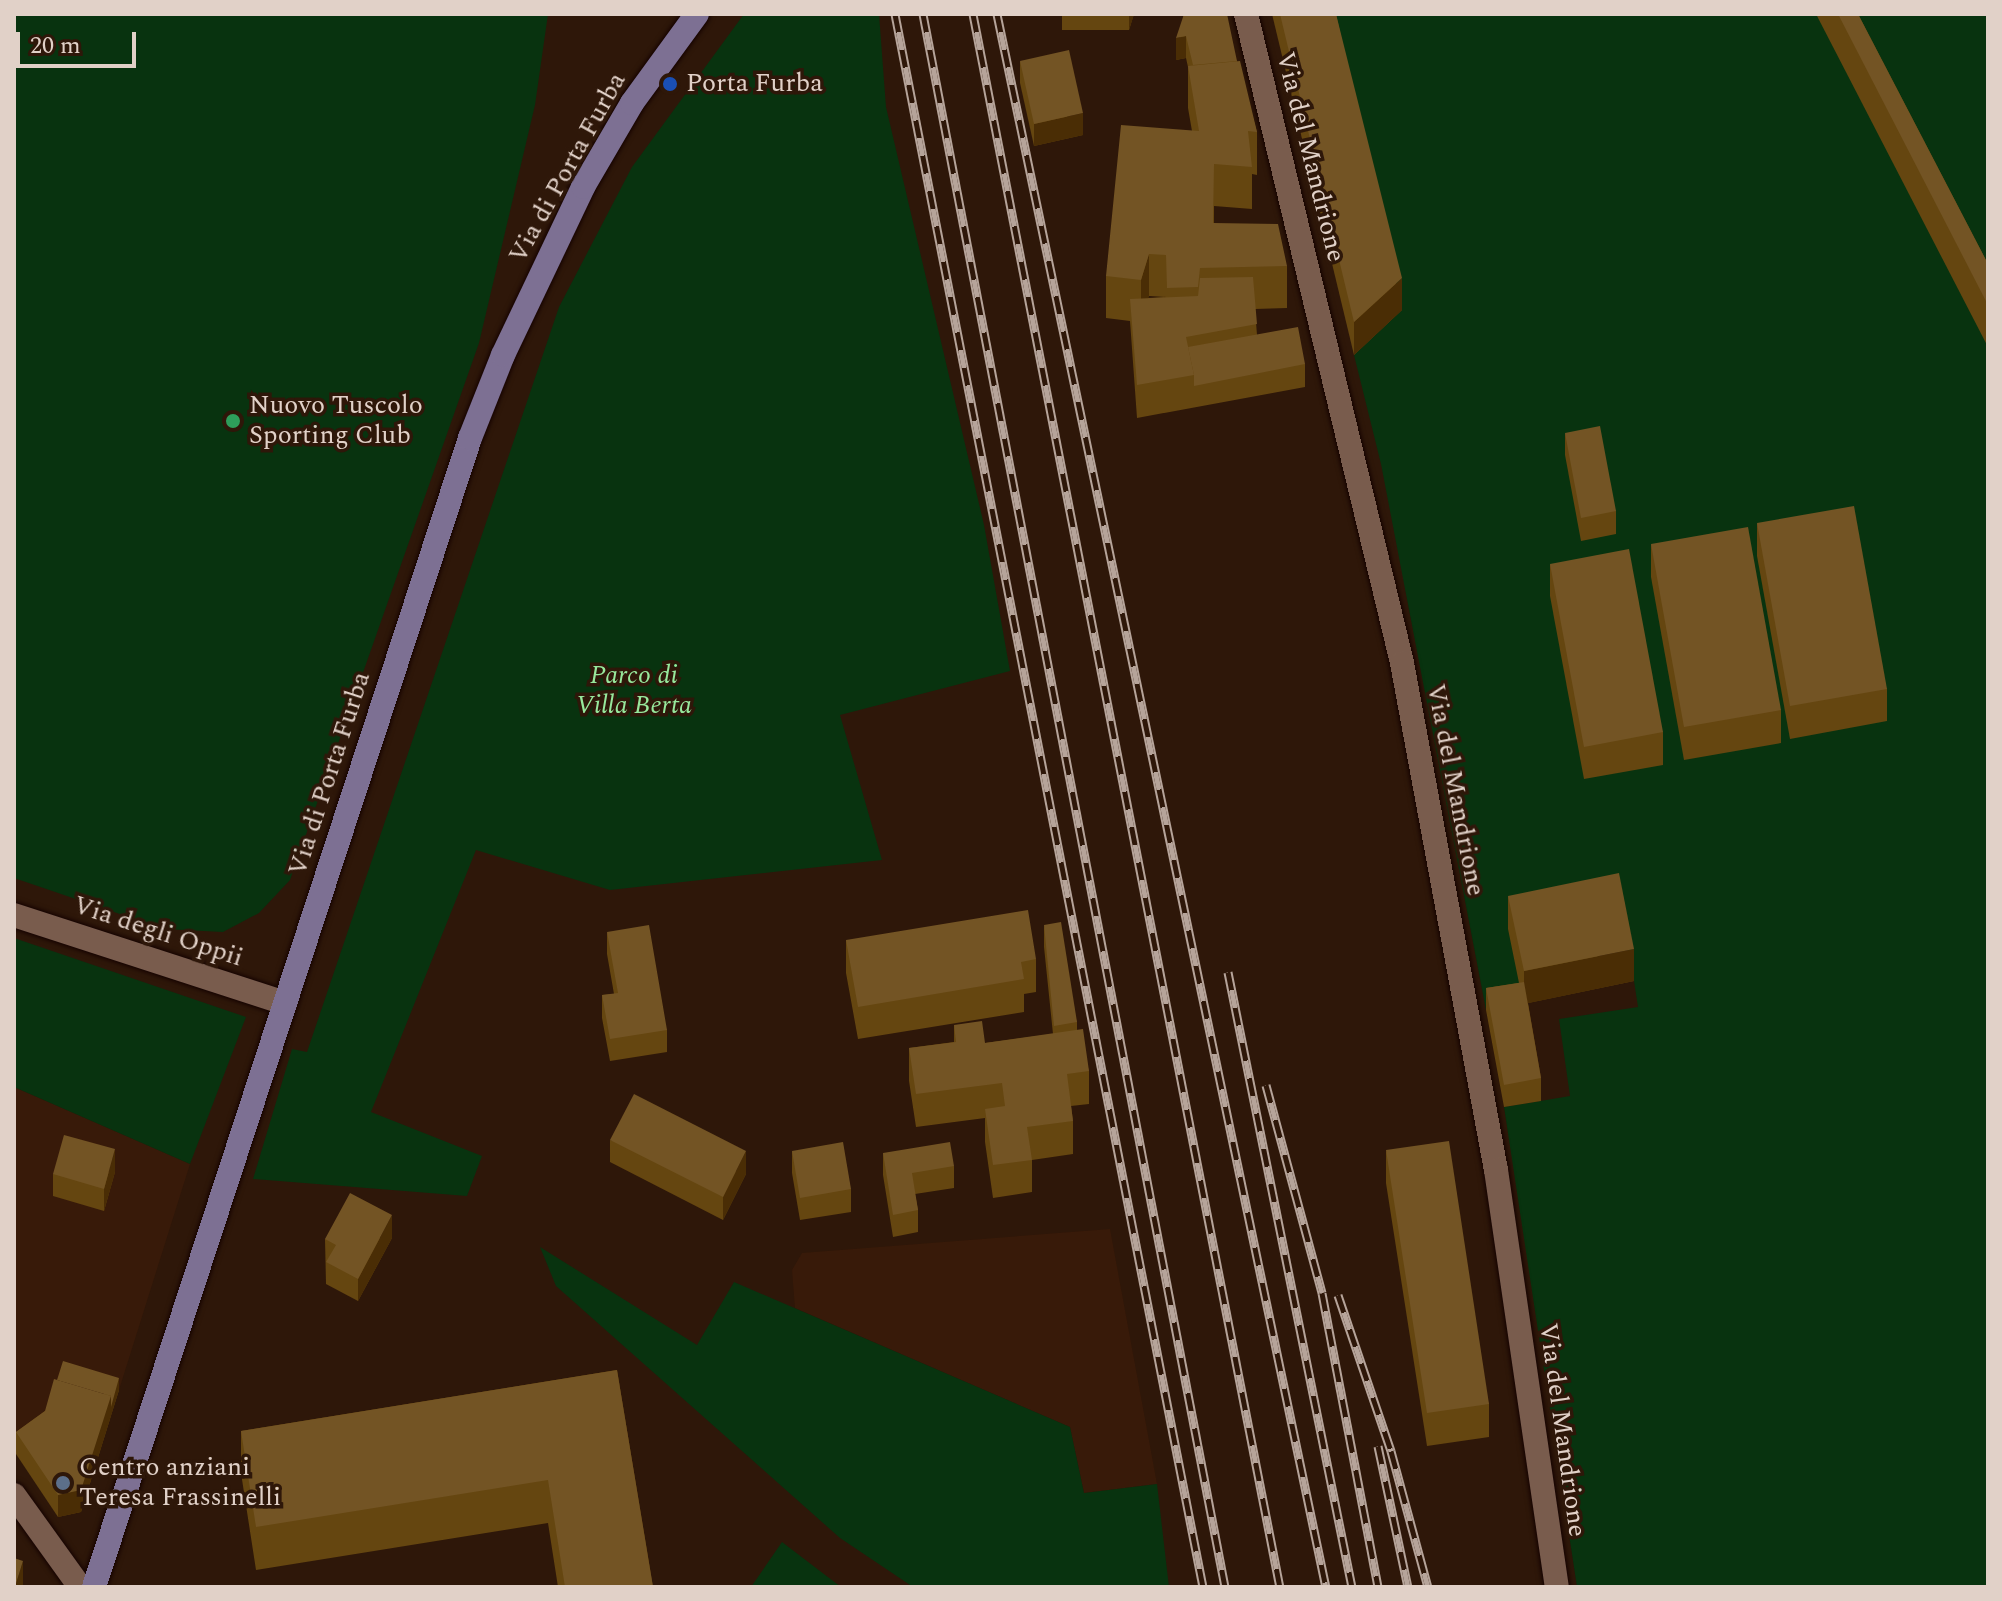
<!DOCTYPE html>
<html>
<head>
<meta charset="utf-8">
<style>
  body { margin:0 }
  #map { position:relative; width:2002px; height:1601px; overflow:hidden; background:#2e1709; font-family:Spectral,serif }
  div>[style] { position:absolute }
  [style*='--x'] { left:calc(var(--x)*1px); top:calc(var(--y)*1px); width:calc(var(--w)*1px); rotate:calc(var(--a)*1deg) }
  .built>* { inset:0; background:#381a09 }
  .green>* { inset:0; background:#08330f }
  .roads { filter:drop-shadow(0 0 2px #150300) drop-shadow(0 0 2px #150300) }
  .minor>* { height:24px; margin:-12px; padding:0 12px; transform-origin:12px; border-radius:12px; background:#795c4d }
  .major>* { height:24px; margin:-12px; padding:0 12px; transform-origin:12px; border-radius:12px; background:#7d7093 }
  .rail>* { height:9px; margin-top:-4.5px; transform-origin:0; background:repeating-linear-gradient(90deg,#2e1709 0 18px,#b6a49a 0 36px); box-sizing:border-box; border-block:2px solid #b6a49a }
  .wall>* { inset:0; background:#654610 }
  .shaded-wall>* { inset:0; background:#4a2d05 }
  .building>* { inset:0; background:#735424 }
  .dots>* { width:22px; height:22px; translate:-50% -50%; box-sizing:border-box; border:4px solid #2e1709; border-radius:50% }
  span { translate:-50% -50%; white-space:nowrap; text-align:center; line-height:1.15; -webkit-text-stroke:7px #2e1709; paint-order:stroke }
  .poi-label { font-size:26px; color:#e1d1c8 }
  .left { translate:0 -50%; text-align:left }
  .street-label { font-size:26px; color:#e1d1c8 }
  .park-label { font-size:26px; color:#97e89c; font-style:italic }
  .frame { position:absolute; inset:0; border:16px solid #e1d1c8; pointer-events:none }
  .scale { position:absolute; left:16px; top:32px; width:120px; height:36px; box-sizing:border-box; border:4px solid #e1d1c8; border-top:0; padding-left:10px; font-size:24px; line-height:28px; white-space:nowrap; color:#e1d1c8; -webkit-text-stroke:6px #2e1709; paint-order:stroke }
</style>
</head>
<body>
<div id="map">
  <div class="built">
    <div style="clip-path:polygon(14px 1087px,190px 1164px,119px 1390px,16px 1454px)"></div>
    <div style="clip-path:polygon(1110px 1229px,1157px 1484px,1084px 1493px,1070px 1427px,795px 1308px,792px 1270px,802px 1253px)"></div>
  </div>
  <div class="green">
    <div style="clip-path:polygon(14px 14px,548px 14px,535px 105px,479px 343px,290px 880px,259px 913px,223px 932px,164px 929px,14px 878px)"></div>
    <div style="clip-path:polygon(744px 14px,879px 14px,886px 107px,984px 525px,1010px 671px,840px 715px,882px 860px,610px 890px,476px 850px,371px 1112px,482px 1156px,467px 1196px,253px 1179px,292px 1049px,307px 1052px,559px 307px,632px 167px)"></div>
    <div style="clip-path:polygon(1328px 14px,1988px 14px,1988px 1587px,1577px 1587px,1504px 1107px,1570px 1096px,1559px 1019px,1638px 1007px,1634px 981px,1619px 907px,1524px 1004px,1486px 1010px,1381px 464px,1354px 355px,1402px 310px)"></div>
    <div style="clip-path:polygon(14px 938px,246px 1017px,190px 1164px,14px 1087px)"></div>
    <div style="clip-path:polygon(540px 1247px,697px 1345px,734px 1282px,1070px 1427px,1084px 1493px,1157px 1484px,1169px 1587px,913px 1587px,840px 1538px,556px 1286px)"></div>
    <div style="clip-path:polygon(782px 1542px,837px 1584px,842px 1587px,751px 1587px)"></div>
  </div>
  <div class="roads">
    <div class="minor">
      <div style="--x:1246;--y:14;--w:667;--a:76.48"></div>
      <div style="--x:1402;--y:663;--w:516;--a:79.5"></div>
      <div style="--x:1496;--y:1170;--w:421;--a:81.7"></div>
      <div style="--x:14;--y:915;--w:285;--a:18"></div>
      <div style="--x:14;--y:1495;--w:113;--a:54.3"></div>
    </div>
    <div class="major">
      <div style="--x:94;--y:1587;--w:1209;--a:-71.88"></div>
      <div style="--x:470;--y:438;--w:89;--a:-68.3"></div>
      <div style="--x:503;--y:355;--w:186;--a:-64.5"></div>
      <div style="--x:583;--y:187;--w:97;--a:-59.7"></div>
      <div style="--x:632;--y:103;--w:110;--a:-53.9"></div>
    </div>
  </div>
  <div class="rail">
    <div style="--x:895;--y:14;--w:1603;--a:78.92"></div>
    <div style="--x:923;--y:14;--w:1602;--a:79.13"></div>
    <div style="--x:973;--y:14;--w:1603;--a:78.96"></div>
    <div style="--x:997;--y:14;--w:1607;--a:78.19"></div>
    <div style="--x:1228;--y:972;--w:627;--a:78.6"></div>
    <div style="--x:1266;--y:1085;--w:215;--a:74.9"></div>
    <div style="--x:1322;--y:1293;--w:299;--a:79.2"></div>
    <div style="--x:1338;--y:1295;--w:165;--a:71.2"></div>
    <div style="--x:1391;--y:1451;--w:141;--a:74.8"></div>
    <div style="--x:1378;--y:1446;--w:144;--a:78"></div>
  </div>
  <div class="wall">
    <div style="clip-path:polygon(1062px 14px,1134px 14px,1129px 30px,1062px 30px)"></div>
    <div style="clip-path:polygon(evenodd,1184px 14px,1237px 61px,1257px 132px,1257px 175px,1252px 174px,1252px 209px,1214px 206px,1214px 223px,1287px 266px,1287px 308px,1255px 309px,1257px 335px,1305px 364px,1305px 387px,1137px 418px,1130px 321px,1106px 318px,1106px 276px,1192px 131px,1188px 108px,1188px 67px,1186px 58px,1176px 60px,1184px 14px,1149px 296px,1166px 297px,1148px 298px,1149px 296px)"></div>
    <div style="clip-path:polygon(1272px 14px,1336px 14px,1402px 310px,1354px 355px)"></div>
    <div style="clip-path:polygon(1816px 14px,1858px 14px,1988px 264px,1988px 347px)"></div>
    <div style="clip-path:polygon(1020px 61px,1083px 135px,1034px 146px,1020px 83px)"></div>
    <div style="clip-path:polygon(1565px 433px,1616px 511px,1616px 534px,1581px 541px,1565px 455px)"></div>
    <div style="clip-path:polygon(1757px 523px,1887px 689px,1887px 721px,1790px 739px,1757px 556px)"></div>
    <div style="clip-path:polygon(1651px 544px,1781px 710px,1781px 743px,1684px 760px,1651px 577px)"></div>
    <div style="clip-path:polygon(1550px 564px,1663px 732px,1663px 765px,1584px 779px,1550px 596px)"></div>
    <div style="clip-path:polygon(1508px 896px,1634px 981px,1528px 1003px,1541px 1078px,1541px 1101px,1504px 1107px,1486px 1010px,1486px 988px,1519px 983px,1508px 929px)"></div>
    <div style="clip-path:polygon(1044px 925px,1077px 1022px,1077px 1030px,1089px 1071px,1089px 1104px,1071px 1106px,1073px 1121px,1073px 1154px,1032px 1160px,1032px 1192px,993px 1198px,985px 1142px,985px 1118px,916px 1127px,909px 1081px,909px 1048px,954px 1042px,954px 1025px,985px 1043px,1053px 1034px,1044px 947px)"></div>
    <div style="clip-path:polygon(607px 932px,667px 1030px,667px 1052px,610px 1061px,602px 1018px,602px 995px,614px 994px,607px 954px)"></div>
    <div style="clip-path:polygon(846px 940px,1036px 959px,1036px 992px,1024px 994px,1024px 1012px,858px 1039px,846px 973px)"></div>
    <div style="clip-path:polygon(610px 1140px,746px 1174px,723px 1220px,610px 1162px)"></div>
    <div style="clip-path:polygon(1386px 1150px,1489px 1404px,1489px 1437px,1427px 1446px,1386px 1183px)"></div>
    <div style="clip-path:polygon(792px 1151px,851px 1189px,851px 1212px,800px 1220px,792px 1173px)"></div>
    <div style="clip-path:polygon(883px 1153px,954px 1166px,954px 1188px,915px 1194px,918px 1210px,918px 1232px,893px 1237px,883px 1175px)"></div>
    <div style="clip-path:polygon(115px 1172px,104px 1211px,53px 1196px,53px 1174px)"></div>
    <div style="clip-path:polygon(392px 1238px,358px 1301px,326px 1284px,325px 1239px)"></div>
    <div style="clip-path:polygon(617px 1370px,653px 1587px,558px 1587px,548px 1523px,256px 1570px,241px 1473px,241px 1431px)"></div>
    <div style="clip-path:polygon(119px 1390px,81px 1512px,58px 1517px,16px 1454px,16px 1432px,45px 1411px)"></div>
  </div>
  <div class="shaded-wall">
    <div style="clip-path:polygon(1129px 14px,1134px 14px,1129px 30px)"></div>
    <div style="clip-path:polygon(1186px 36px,1186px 58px,1176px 60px,1176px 38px)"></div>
    <div style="clip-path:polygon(1083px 113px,1083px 135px,1034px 146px,1034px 124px)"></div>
    <div style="clip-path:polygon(1149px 254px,1149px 296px,1141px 322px,1141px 280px)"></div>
    <div style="clip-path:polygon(1402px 278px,1402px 310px,1354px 355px,1354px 322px)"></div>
    <div style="clip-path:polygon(1634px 949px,1634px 981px,1524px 1004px,1524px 971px)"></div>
    <div style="clip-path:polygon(115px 1149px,115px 1172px,104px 1211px,104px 1189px)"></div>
    <div style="clip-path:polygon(746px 1151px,746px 1174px,723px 1220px,723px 1197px)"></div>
    <div style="clip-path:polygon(392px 1215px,392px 1238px,358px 1301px,358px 1279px)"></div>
    <div style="clip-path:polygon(119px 1378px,119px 1390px,81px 1512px,58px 1517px,58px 1495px)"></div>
    <div style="clip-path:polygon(23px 1561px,23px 1587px,15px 1587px)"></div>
  </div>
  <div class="building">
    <div style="clip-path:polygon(1184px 14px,1227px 14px,1237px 61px,1193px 65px,1186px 36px,1176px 38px)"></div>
    <div style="clip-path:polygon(1280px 14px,1336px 14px,1402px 278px,1354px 322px)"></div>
    <div style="clip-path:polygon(1838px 14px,1858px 14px,1988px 264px,1988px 305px)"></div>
    <div style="clip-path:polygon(1069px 50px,1083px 113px,1034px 124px,1020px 61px)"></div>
    <div style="clip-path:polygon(1240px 61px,1257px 132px,1248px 131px,1252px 167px,1214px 164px,1213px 223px,1278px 224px,1287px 266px,1200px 268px,1198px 287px,1167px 288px,1166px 255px,1149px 254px,1141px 280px,1106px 276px,1121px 125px,1199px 131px,1188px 66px)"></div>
    <div style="clip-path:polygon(1253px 277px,1257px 324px,1186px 337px,1194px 375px,1137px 385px,1130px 299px,1198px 296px,1200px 278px)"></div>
    <div style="clip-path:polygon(1298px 327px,1305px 364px,1194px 386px,1194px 375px,1188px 347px)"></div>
    <div style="clip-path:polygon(1600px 426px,1616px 511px,1581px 518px,1565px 433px)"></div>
    <div style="clip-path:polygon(1854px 506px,1887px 689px,1790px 706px,1757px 523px)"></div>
    <div style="clip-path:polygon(1748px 527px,1781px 710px,1684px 727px,1651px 544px)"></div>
    <div style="clip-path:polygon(1629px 549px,1663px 732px,1584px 747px,1550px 564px)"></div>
    <div style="clip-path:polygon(1619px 873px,1634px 949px,1524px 971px,1508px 896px)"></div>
    <div style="clip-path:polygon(1028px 910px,1036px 959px,1021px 962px,1024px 979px,858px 1007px,846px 940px)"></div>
    <div style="clip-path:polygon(1061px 922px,1077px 1022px,1054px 1026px,1044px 925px)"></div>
    <div style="clip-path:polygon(649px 925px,667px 1030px,610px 1039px,602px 995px,618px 993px,607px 932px)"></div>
    <div style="clip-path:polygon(1524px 982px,1541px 1078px,1504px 1085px,1486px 988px)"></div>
    <div style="clip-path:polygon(982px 1021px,985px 1043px,1083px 1029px,1089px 1071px,1067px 1074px,1073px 1121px,1027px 1127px,1032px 1160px,993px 1165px,985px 1109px,1005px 1106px,1002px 1083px,916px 1094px,909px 1048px,956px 1042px,954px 1025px)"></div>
    <div style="clip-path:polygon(634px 1094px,746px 1151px,723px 1197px,610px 1140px)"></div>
    <div style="clip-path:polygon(64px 1135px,115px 1149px,104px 1189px,53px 1174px)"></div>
    <div style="clip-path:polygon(1449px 1141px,1489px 1404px,1427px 1413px,1386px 1150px)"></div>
    <div style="clip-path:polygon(843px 1142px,851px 1189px,800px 1198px,792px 1151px)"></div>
    <div style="clip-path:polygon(950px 1142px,954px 1166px,912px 1173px,918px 1210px,893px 1215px,883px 1153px)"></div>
    <div style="clip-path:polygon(350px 1193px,392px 1215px,358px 1279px,326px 1262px,336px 1245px,325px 1239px)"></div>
    <div style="clip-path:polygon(63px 1361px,119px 1378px,111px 1407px,111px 1396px,57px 1380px)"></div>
    <div style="clip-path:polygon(617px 1370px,653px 1587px,565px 1587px,548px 1480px,256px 1527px,241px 1431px)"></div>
    <div style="clip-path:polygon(54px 1379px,111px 1396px,81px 1490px,58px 1495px,16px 1432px,45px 1411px)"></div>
    <div style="clip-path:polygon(14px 1558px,23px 1561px,15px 1587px,14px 1587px)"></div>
  </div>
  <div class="dots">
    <div style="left:670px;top:84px;background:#1a4fb4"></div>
    <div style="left:233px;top:421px;background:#2e9e5b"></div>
    <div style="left:63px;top:1483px;background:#5c6f8a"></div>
  </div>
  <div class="poi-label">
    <span class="left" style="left:686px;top:84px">Porta Furba</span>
    <span class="left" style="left:249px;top:421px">Nuovo Tuscolo<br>Sporting Club</span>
    <span class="left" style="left:79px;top:1483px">Centro anziani<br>Teresa Frassinelli</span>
  </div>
  <div class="street-label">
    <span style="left:1310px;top:157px;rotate:76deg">Via del Mandrione</span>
    <span style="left:568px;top:168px;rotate:-61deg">Via di Porta Furba</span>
    <span style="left:330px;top:774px;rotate:-72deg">Via di Porta Furba</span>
    <span style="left:1455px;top:790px;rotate:79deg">Via del Mandrione</span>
    <span style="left:158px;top:932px;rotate:18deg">Via degli Oppii</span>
    <span style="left:1562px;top:1430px;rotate:82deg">Via del Mandrione</span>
  </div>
  <div class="park-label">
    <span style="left:634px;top:691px">Parco di<br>Villa Berta</span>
  </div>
  <div class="frame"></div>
  <div class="scale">20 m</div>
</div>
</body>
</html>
